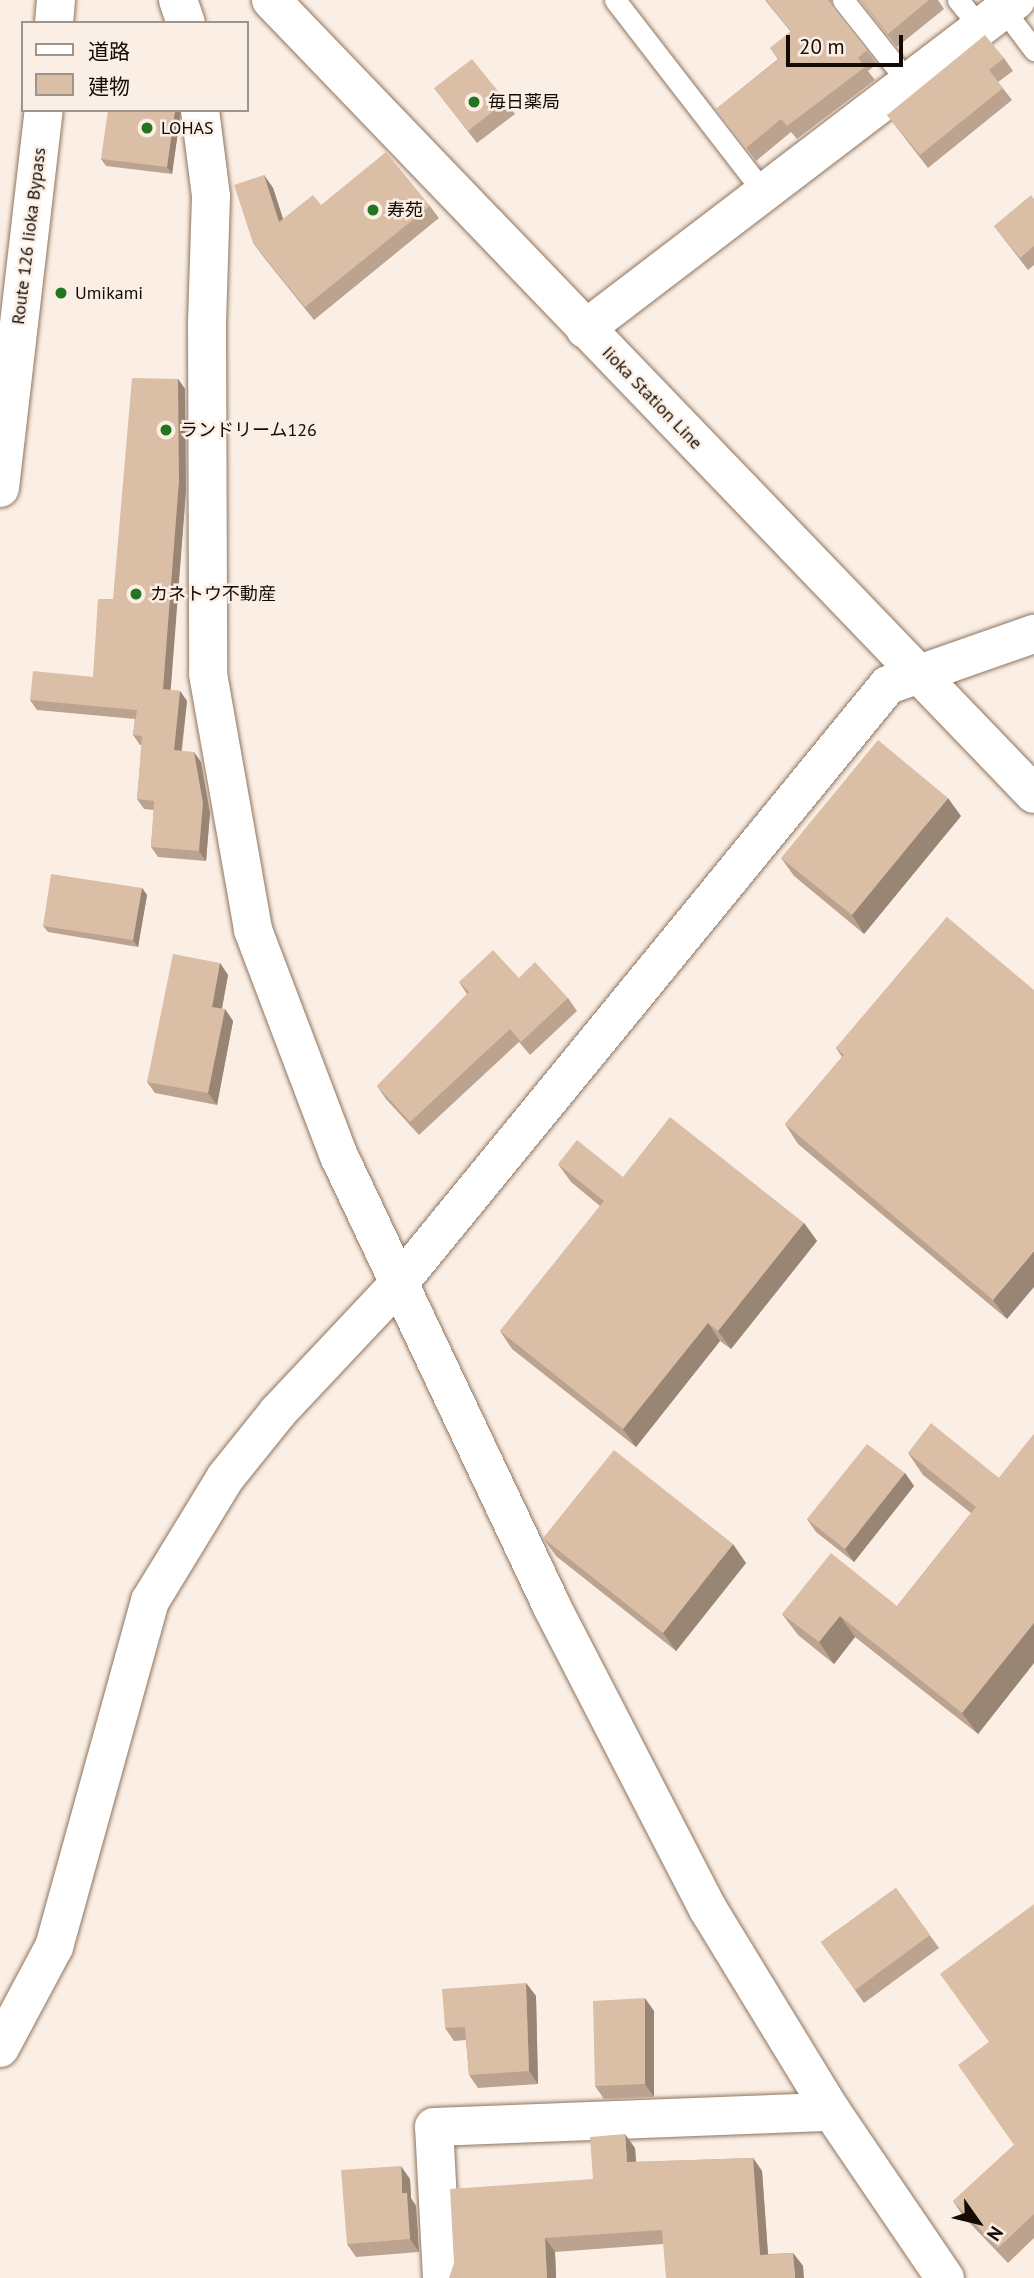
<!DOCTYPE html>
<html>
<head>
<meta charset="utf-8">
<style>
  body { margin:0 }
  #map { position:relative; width:1034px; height:2278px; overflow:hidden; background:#fbefe5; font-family:"PT Sans","Noto Sans JP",sans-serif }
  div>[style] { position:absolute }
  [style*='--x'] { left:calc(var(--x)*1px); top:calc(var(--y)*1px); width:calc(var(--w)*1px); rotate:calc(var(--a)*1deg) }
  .roads { filter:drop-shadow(0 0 2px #8f745e) drop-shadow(0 0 2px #8f745e) }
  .service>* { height:21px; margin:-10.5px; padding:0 10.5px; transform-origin:10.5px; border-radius:10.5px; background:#fff }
  .minor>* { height:38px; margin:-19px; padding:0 19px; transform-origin:19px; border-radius:19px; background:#fff }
  .secondary>* { height:38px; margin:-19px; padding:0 19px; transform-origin:19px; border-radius:19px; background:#fff }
  .trunk>* { height:38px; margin:-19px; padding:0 19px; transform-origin:19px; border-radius:19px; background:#fff }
  .wall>* { inset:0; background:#bca38f }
  .shaded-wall>* { inset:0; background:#998574 }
  .building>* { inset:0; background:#dbbea6 }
  .dots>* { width:19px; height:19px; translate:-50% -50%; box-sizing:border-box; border:4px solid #fbefe5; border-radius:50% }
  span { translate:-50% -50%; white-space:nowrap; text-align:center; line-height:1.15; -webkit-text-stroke:5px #fbefe5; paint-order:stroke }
  .poi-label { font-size:18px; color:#140b04 }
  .left { translate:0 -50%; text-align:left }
  .street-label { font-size:18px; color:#140b04 }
  .legend { position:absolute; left:21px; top:21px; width:228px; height:91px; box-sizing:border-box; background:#fbefe5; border:2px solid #9f948b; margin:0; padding:9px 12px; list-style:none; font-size:21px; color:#140b04 }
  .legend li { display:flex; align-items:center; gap:14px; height:35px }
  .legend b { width:35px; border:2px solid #9f948b }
  .north { position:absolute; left:943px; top:2187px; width:70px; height:70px; -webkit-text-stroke:5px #fbefe5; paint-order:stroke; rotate:124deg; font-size:19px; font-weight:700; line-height:28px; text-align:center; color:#140b04 }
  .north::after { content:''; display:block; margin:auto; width:24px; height:32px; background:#140b04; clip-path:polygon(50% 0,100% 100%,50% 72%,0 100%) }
  .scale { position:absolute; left:786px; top:35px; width:117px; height:32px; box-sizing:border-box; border:4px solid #140b04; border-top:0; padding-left:9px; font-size:21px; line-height:24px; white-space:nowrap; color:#140b04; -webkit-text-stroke:5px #fbefe5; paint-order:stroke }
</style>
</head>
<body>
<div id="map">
  <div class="roads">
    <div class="service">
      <div style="--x:615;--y:0;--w:244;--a:52.3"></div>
      <div style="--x:843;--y:0;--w:105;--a:51.6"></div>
      <div style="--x:958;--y:0;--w:35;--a:51"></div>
      <div style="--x:1004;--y:10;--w:50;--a:53.1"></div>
    </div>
    <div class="minor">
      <div style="--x:178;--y:0;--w:24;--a:71"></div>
      <div style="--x:200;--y:110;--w:87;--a:82.7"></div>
      <div style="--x:211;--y:196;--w:130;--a:91.8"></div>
      <div style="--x:207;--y:326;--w:348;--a:89.8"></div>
      <div style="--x:208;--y:674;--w:260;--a:80"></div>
      <div style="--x:253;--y:930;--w:242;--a:69.2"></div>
      <div style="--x:339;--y:1156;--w:497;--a:64.7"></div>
      <div style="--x:551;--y:1605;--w:342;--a:62.7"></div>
      <div style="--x:708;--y:1909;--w:238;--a:58.6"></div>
      <div style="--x:832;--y:2112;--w:201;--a:55.8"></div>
      <div style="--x:585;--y:329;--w:542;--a:-37.36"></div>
      <div style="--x:0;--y:2048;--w:115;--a:-61.9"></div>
      <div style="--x:54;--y:1947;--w:359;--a:-74.5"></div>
      <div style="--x:150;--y:1601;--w:144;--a:-58.6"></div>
      <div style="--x:225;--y:1478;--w:85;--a:-51.2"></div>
      <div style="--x:278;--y:1412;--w:178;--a:-46.8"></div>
      <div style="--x:400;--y:1282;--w:771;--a:-50.74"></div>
      <div style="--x:888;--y:685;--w:155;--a:-19.3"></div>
      <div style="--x:442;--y:2278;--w:151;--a:-93"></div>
      <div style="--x:434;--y:2127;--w:398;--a:-2.2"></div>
    </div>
    <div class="secondary">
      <div style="--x:271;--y:0;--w:1101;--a:46.14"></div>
    </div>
    <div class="trunk">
      <div style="--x:54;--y:23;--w:23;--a:-85"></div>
      <div style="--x:0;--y:488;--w:381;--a:-83.4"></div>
    </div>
  </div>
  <div class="wall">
    <div style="clip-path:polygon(765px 0,833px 0,833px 6px,877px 64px,868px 71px,875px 80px,797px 139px,791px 132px,756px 161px,716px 109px,778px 59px,770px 48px,791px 32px)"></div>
    <div style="clip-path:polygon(860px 0,938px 0,944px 9px,897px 47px)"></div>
    <div style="clip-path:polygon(1004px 58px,1013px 71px,998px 82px,1012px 100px,928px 168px,887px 115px)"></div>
    <div style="clip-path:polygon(434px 88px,506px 101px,515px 114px,477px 143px)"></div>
    <div style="clip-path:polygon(181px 110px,172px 174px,106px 166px,101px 159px)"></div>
    <div style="clip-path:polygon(264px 175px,273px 188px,283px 219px,321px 205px,430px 206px,439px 218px,314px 320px,262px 255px,253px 243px)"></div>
    <div style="clip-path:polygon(1034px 199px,1034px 265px,1028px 270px,994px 226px)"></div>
    <div style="clip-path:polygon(178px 379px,185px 389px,186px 490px,170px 690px,180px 691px,187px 701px,182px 751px,201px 762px,210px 813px,206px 861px,158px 857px,151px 847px,154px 810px,144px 809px,137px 799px,142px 745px,140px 745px,133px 735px,135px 719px,37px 710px,30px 700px,93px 677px,113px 599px)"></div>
    <div style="clip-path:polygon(961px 816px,864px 934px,794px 876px,781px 858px)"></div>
    <div style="clip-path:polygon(142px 888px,147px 895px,138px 947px,48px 932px,43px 926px)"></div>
    <div style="clip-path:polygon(947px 917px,1007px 1319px,798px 1144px,785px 1124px,842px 1057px,836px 1048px)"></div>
    <div style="clip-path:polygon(220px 963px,228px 975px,222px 1009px,225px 1009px,233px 1021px,217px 1105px,155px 1093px,147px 1082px)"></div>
    <div style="clip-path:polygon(519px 978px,568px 998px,577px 1011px,530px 1055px,519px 1042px,419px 1135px,386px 1099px,377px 1086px,467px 994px,459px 982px)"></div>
    <div style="clip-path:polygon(558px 1164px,623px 1177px,804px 1223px,817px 1241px,731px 1349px,720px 1341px,636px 1447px,512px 1349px,500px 1331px,600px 1206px,571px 1182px)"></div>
    <div style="clip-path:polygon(1034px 1434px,1034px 1663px,978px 1734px,855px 1637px,834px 1664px,798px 1635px,782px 1614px,897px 1606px,971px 1513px,923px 1475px,908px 1453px,999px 1478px)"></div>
    <div style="clip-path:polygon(905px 1473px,914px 1486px,854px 1562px,816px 1532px,807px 1519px)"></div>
    <div style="clip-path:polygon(543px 1538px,746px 1563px,676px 1651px,556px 1556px)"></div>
    <div style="clip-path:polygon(896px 1888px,939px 1948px,864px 2003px,821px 1942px)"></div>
    <div style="clip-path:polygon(1034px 1904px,1034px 2238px,1008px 2263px,963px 2216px,953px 2201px,1014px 2145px)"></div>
    <div style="clip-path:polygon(526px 1983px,536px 1996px,538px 2084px,478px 2088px,469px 2075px,466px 2040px,454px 2041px,445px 2028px)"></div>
    <div style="clip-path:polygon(654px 2011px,654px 2097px,604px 2099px,595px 2086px)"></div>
    <div style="clip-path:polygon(635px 2148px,636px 2162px,753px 2158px,762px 2171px,768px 2254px,793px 2253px,803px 2266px,663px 2244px,555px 2252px,556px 2278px,449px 2278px,593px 2179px)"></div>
    <div style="clip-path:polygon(410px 2179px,411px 2198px,416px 2206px,419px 2252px,356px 2257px,347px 2244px)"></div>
  </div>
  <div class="shaded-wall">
    <div style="clip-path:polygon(175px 110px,181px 110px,172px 174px,167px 167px)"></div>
    <div style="clip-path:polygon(264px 175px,273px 188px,288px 234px,279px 222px)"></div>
    <div style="clip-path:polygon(178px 379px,185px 389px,186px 490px,170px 699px,163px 689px)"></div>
    <div style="clip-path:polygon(180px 691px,187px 701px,180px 760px,174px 750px)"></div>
    <div style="clip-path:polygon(194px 752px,201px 762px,210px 813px,206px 861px,199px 851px)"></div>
    <div style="clip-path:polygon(948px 798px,961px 816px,864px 934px,852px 915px)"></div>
    <div style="clip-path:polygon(142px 888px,147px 895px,138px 947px,133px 940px)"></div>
    <div style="clip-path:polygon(220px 963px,228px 975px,220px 1018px,212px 1007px)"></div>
    <div style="clip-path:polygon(225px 1009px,233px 1021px,217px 1105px,208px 1093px)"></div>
    <div style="clip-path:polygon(804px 1223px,817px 1241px,731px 1349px,718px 1331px)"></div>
    <div style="clip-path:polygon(1034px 1251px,1034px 1287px,1007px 1319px,993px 1300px)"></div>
    <div style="clip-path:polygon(708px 1323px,720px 1341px,636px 1447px,623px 1429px)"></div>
    <div style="clip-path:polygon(905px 1473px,914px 1486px,854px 1562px,845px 1549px)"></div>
    <div style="clip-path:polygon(733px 1544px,746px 1563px,676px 1651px,663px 1633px)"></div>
    <div style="clip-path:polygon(840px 1616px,855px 1637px,834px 1664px,819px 1642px)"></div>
    <div style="clip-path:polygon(1034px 1623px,1034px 1663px,978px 1734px,962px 1713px)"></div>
    <div style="clip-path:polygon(526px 1983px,536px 1996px,538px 2084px,529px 2071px)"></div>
    <div style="clip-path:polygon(645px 1998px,654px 2011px,654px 2097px,645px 2084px)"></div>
    <div style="clip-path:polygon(625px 2134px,635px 2148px,637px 2176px,627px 2162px)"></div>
    <div style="clip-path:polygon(753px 2158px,762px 2171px,769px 2269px,760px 2255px)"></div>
    <div style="clip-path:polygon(401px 2166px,410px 2179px,411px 2198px,416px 2206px,419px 2252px,410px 2239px,402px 2193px)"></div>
    <div style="clip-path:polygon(545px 2238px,555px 2252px,556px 2278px,547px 2278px)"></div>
    <div style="clip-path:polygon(793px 2253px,803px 2266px,804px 2278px,795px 2278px)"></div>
  </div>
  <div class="building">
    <div style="clip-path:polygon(766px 0,828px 0,867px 50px,858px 58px,865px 67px,787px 126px,781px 119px,746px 148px,716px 109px,779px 59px,770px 48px,791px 31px)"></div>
    <div style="clip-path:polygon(861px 0,929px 0,888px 34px)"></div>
    <div style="clip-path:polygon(985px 35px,1004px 58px,989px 70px,1003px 88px,920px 155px,887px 115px)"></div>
    <div style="clip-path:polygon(472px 59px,506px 101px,468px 131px,434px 88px)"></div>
    <div style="clip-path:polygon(108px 110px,175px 110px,167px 167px,101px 159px)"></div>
    <div style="clip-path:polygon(386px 152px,430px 206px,305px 307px,253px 243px,234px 185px,264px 175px,279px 222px,313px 195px,321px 205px)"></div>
    <div style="clip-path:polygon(1031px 195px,1034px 199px,1034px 246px,1020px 258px,994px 226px)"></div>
    <div style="clip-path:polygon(132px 378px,178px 379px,179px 481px,163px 689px,180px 691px,174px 750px,194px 752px,203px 803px,199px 851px,151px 847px,154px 801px,137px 799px,142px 736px,133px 735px,137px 710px,30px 700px,33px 671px,93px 677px,98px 599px,113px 599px)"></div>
    <div style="clip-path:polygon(878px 740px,948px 798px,852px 915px,781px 858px)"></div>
    <div style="clip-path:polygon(51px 874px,142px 888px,133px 940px,43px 926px)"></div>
    <div style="clip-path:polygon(947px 917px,1034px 990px,1034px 1251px,993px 1300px,785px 1124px,844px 1055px,836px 1048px)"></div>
    <div style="clip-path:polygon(493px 950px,519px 978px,535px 962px,568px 998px,521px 1042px,510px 1029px,410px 1122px,377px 1086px,469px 992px,459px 982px)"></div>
    <div style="clip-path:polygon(173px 954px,220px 963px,212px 1007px,225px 1009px,208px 1093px,147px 1082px)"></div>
    <div style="clip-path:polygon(670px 1117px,804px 1223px,718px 1331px,708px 1323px,623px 1429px,500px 1331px,604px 1201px,558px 1164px,577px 1140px,623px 1177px)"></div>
    <div style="clip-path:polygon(931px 1423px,999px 1478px,1034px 1434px,1034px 1623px,962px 1713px,840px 1616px,819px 1642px,782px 1614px,831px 1553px,897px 1606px,976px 1507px,908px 1453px)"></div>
    <div style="clip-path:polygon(867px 1444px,905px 1473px,845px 1549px,807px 1519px)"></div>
    <div style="clip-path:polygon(614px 1450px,733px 1544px,663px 1633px,543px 1538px)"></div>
    <div style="clip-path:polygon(896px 1888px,930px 1935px,855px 1990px,821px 1942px)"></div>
    <div style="clip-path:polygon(1034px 1904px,1034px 2214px,998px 2248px,953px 2201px,1014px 2145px,958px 2065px,989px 2042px,940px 1974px)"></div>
    <div style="clip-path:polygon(526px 1983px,529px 2071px,469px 2075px,465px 2027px,445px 2028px,442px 1989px)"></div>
    <div style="clip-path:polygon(645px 1998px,645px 2084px,595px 2086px,593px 2001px)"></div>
    <div style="clip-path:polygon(625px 2134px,627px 2162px,753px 2158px,760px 2255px,793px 2253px,795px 2278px,666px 2278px,662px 2230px,545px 2238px,547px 2278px,449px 2278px,454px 2263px,450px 2189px,593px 2179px,590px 2137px)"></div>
    <div style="clip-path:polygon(401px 2166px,402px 2193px,407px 2193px,410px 2239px,347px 2244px,341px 2170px)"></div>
  </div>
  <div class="dots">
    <div style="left:474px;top:102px;background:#23751f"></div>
    <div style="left:147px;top:128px;background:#23751f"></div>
    <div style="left:373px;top:210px;background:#23751f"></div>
    <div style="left:61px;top:293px;background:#23751f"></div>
    <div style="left:166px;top:430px;background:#23751f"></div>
    <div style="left:136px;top:594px;background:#23751f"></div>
  </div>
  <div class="poi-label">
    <span class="left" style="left:488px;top:102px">毎日薬局</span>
    <span class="left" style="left:161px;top:128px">LOHAS</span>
    <span class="left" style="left:387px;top:210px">寿苑</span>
    <span class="left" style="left:75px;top:293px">Umikami</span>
    <span class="left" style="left:180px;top:430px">ランドリーム126</span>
    <span class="left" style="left:150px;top:594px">カネトウ不動産</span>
  </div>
  <div class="street-label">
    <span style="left:29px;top:236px;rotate:-83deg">Route 126 Iioka Bypass</span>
    <span style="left:652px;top:398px;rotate:46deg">Iioka Station Line</span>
  </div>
  <ul class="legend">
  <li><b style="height:9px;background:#fff"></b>道路</li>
  <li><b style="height:19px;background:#dbbea6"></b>建物</li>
  </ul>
  <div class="north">N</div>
  <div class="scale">20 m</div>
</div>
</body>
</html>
